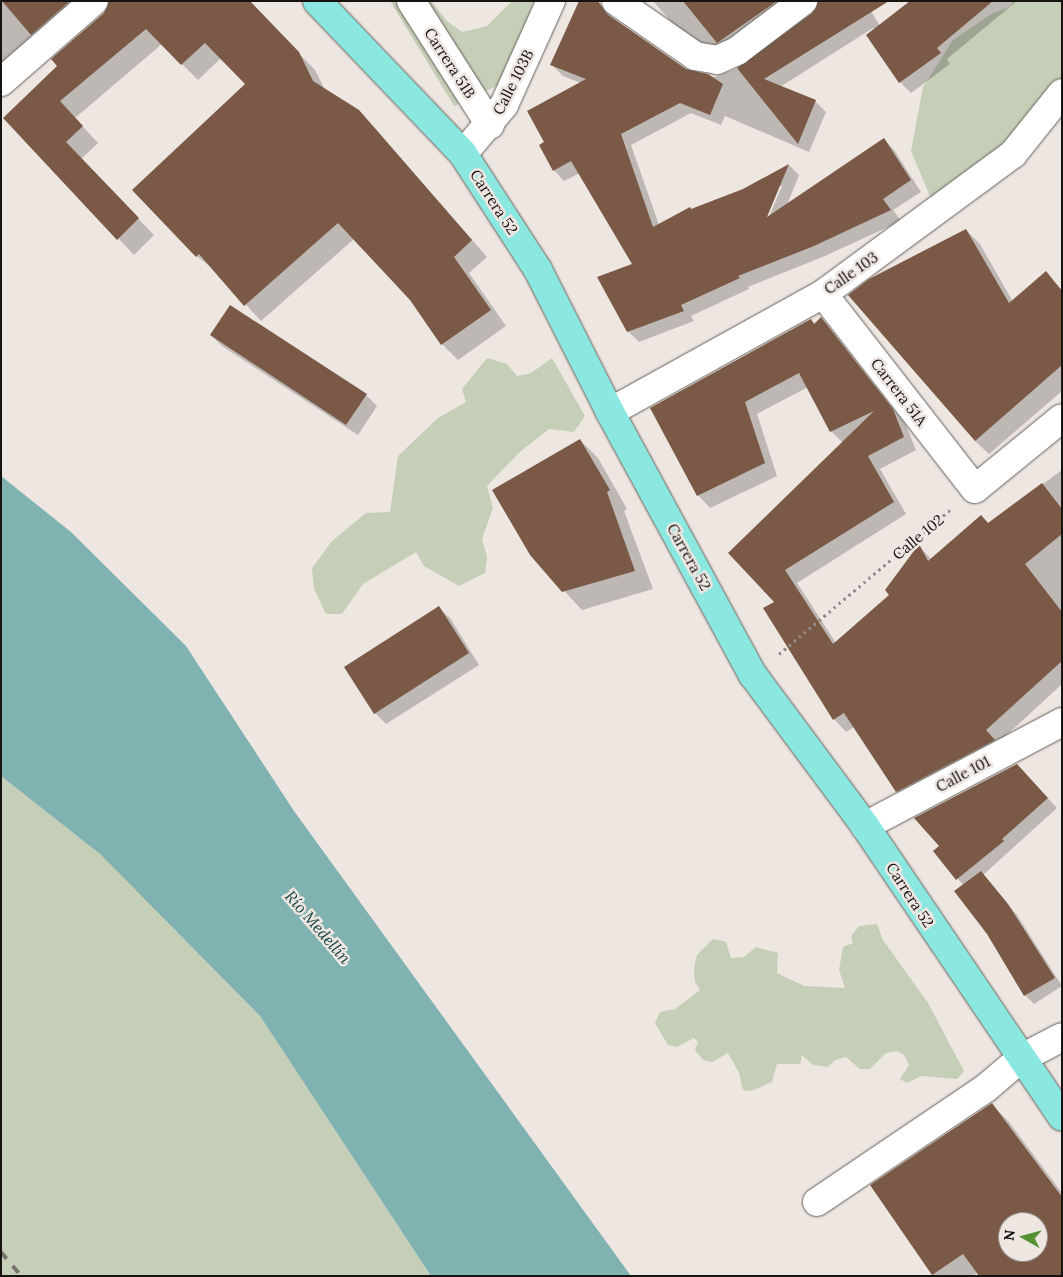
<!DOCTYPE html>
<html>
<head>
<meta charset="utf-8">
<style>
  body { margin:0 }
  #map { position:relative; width:1063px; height:1277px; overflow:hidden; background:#ede6e1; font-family:Lora,serif }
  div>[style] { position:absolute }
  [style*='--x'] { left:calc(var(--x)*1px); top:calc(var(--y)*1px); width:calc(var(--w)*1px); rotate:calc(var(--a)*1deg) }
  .green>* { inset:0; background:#c5cfb7 }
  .water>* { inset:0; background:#80b2b2 }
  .shadow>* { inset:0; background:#0003 }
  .building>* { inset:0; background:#7a5a46 }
  .path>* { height:3px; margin-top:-1.5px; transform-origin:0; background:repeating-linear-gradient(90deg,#928d89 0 2.5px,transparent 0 6.5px) }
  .roads { filter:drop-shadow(0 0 1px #66605b) drop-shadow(0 0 1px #66605b) }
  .minor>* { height:28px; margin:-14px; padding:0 14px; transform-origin:14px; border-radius:14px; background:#fff }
  .major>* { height:28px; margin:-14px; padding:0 14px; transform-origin:14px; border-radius:14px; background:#8be8e0 }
  .rail>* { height:4px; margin-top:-2px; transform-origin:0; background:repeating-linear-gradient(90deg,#797470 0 9px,transparent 0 18px) }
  span { translate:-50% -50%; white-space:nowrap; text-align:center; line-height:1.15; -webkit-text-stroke:5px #ede6e1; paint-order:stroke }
  .street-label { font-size:15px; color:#161311 }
  .water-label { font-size:16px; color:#154444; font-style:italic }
  .frame { position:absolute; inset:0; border:2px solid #161311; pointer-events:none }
  .north { position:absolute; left:998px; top:1212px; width:50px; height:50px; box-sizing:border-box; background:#ede6e1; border:1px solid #97928e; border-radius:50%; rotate:277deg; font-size:14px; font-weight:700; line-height:20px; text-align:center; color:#161311 }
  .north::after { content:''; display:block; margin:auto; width:18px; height:22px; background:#549131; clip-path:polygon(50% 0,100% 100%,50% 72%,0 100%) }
</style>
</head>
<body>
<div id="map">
  <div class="green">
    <div style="clip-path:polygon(390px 1px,431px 1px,447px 21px,462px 32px,487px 26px,512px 1px,534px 1px,515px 54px,499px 85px,454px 106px)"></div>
    <div style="clip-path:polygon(1013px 1px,1062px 1px,1062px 104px,935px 208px,911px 151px,923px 87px,953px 40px,993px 13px,1010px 7px)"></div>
    <div style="clip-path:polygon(487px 358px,507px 364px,517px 376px,531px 373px,552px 358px,585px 416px,574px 432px,549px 429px,521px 451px,487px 486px,493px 508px,482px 539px,487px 557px,485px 573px,459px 586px,424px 566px,416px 552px,363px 584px,342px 614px,326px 614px,314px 589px,312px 568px,332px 541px,366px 513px,390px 512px,398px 456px,438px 418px,466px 402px,462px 389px)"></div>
    <div style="clip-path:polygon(1px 776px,100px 854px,260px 1016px,431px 1276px,1px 1276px)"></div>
    <div style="clip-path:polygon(877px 924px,883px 940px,928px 1003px,964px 1071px,957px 1079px,921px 1076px,907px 1083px,900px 1079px,909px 1065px,904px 1055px,897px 1051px,886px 1053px,870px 1069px,860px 1069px,846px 1057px,835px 1060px,828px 1067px,813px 1065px,802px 1055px,800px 1064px,777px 1064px,772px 1082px,751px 1091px,743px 1090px,739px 1073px,728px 1053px,712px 1062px,703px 1060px,695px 1050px,698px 1042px,694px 1038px,677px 1047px,668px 1045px,655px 1023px,660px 1012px,675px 1009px,700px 990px,695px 982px,694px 968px,697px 955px,713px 939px,726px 942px,731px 958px,744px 957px,756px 947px,778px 953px,777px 973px,804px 986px,845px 988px,839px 970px,843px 947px,853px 943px,851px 936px,859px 926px)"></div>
  </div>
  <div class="water">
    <div style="clip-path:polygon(1px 476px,71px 532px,186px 646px,294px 811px,631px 1276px,431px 1276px,260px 1016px,100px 854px,1px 776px)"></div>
  </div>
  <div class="shadow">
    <div style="clip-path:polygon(1px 1px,248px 1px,315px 70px,325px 90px,358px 110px,374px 127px,487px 257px,469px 273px,506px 326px,458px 360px,442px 344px,411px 300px,354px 239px,261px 321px,214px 270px,197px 256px,247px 84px,221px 58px,198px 80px,162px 44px,75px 118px,98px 143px,81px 159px,154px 235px,134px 255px,5px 118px,59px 66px,105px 14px,109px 1px,1px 67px)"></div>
    <div style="clip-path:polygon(evenodd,580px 1px,600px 4px,614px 20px,686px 70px,714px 77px,747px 65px,865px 1px,880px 26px,913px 1px,1017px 1px,947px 59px,950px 64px,911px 93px,900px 82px,873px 28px,780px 87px,815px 101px,826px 112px,809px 152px,725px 116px,721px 125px,691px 113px,631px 145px,659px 225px,744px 190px,789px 165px,799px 175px,787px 205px,884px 139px,894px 150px,921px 192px,893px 210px,901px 221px,825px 256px,748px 287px,749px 289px,691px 316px,694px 321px,639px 342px,628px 331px,634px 264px,580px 173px,564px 181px,554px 170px,545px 143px,581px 83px,563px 76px,552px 65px,580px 1px,779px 186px,782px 186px,766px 224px,764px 223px,779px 186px)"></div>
    <div style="clip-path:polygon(653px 1px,804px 1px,713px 52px,673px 24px)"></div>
    <div style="clip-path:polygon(966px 230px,980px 244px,1013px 302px,1046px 273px,1062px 290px,1062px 391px,989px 454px,975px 441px)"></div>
    <div style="clip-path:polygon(821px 319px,905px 423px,916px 450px,880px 469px,906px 514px,797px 583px,836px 643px,890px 596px,919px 546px,932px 560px,981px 516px,989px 524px,1062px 470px,1062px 684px,998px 743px,909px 804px,897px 791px,854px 727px,846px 732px,834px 719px,765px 609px,776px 602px,729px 553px,843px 443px,831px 431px,808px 387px,757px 414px,777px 476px,710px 508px,698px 495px,652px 408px,811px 320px,815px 324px)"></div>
    <div style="clip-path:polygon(211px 335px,366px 395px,377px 406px,358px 435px,222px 346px)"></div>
    <div style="clip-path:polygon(580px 440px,598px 458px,627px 509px,624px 511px,653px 589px,582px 610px,531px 555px)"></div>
    <div style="clip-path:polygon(439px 608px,450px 618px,479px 665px,386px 724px,375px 713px)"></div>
    <div style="clip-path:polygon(1026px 775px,1057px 808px,983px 875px,1017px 915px,1062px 986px,1034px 1004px,1025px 995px,988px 934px,963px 885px,935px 851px)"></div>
    <div style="clip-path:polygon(evenodd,992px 1105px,1009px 1122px,1062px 1193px,1062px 1276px,977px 1273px,973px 1276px,934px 1276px,872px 1185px,992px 1105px,1008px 1222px,1038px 1222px,1038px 1252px,1008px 1252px,1008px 1222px)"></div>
  </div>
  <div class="building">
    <div style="clip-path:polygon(2px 1px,70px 1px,31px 35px)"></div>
    <div style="clip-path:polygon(109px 1px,250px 1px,299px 52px,313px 81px,359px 110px,472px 240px,454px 257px,491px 310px,441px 345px,410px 300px,338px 223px,244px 306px,199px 254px,196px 257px,132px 190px,245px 84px,205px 43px,181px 65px,146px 29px,60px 101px,83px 126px,66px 142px,139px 218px,117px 240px,3px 118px,57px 66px,51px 59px,104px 13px)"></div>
    <div style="clip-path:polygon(579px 1px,598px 1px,607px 14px,686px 69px,708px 74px,723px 84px,710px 115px,680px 103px,621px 134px,653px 227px,690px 207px,691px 209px,743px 189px,789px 164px,767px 217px,884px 138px,911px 180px,883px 199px,891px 210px,814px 246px,738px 276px,740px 278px,681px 305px,684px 311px,627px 332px,597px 277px,632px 264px,571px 161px,553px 171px,539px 145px,544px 142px,527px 111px,586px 79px,550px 65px)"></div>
    <div style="clip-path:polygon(683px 1px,777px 1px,717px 43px)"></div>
    <div style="clip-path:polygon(818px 1px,889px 1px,764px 79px,816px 100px,798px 144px,737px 68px,812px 13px)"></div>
    <div style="clip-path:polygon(910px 1px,993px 1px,937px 48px,941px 53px,899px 83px,866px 35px)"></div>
    <div style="clip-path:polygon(966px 229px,1009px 303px,1046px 271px,1062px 291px,1062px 365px,975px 441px,848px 295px,869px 279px)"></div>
    <div style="clip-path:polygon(230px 305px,367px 394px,346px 425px,210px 335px)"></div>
    <div style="clip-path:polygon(821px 317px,893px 409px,904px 437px,868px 456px,894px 502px,785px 570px,833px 644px,889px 595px,885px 590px,919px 544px,928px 561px,981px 515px,988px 523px,1042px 483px,1062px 509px,1062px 534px,1025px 564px,1062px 612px,1062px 661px,986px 730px,995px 740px,896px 792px,844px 713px,833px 720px,763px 608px,774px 602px,728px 553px,874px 411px,830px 432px,799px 373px,745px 402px,765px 463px,697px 496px,650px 408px,811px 319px,814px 324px)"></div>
    <div style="clip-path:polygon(580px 439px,610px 490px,607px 492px,635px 571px,562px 592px,530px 555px,492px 490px)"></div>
    <div style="clip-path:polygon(439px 606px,469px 653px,374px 714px,344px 667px)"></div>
    <div style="clip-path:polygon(1017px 764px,1048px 798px,1002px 839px,1004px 841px,956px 880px,933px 851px,939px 846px,914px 818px)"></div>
    <div style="clip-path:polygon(981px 871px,1008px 904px,1055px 978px,1024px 996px,987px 934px,954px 891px)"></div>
    <div style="clip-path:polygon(evenodd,992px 1103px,1062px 1197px,1062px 1276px,979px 1276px,963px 1254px,932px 1275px,870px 1185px,992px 1103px,1008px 1222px,1038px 1222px,1038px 1252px,1008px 1252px,1008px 1222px)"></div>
  </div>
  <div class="path">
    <div style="--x:779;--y:654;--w:224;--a:-40.1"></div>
  </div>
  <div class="roads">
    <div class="minor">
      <div style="--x:411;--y:1;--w:147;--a:57.5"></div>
      <div style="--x:616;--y:1;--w:96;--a:34.8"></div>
      <div style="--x:695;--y:56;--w:22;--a:10"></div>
      <div style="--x:717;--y:60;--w:22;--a:-24"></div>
      <div style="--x:737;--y:51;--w:83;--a:-37.1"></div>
      <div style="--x:1;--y:82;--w:123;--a:-41.1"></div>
      <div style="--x:463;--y:154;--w:64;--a:-50.1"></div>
      <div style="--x:504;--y:105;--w:114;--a:-65.7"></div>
      <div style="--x:823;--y:294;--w:247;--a:52.1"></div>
      <div style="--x:975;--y:489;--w:112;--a:-39.2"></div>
      <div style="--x:610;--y:412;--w:244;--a:-29"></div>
      <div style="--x:823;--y:294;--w:236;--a:-36.4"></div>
      <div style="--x:1013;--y:154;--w:78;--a:-51.2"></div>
      <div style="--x:865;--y:826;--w:223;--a:-27.8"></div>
      <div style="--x:817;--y:1202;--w:204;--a:-34"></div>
      <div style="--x:986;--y:1088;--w:45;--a:-40.5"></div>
      <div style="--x:1020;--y:1059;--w:47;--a:-27.6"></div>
    </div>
    <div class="major">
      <div style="--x:317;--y:1;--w:211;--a:46.3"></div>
      <div style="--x:463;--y:154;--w:138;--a:57.1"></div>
      <div style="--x:538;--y:270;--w:159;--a:63.1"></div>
      <div style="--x:610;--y:412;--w:299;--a:61.5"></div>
      <div style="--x:753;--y:675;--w:188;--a:53.4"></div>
      <div style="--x:865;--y:826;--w:351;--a:55.9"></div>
    </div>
  </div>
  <div class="rail">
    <div style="--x:1;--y:1252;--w:31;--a:50"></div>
  </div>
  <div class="street-label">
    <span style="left:450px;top:63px;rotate:57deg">Carrera 51B</span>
    <span style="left:513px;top:82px;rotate:-63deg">Calle 103B</span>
    <span style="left:494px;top:202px;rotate:57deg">Carrera 52</span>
    <span style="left:851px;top:273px;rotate:-35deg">Calle 103</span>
    <span style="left:899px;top:392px;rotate:52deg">Carrera 51A</span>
    <span style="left:918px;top:537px;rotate:-40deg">Calle 102</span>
    <span style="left:689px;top:557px;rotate:61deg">Carrera 52</span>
    <span style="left:963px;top:774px;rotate:-28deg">Calle 101</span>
    <span style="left:910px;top:895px;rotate:57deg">Carrera 52</span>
  </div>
  <div class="water-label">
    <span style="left:318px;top:927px;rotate:49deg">Río Medellín</span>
  </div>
  <div class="frame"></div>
  <div class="north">N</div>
</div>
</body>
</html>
